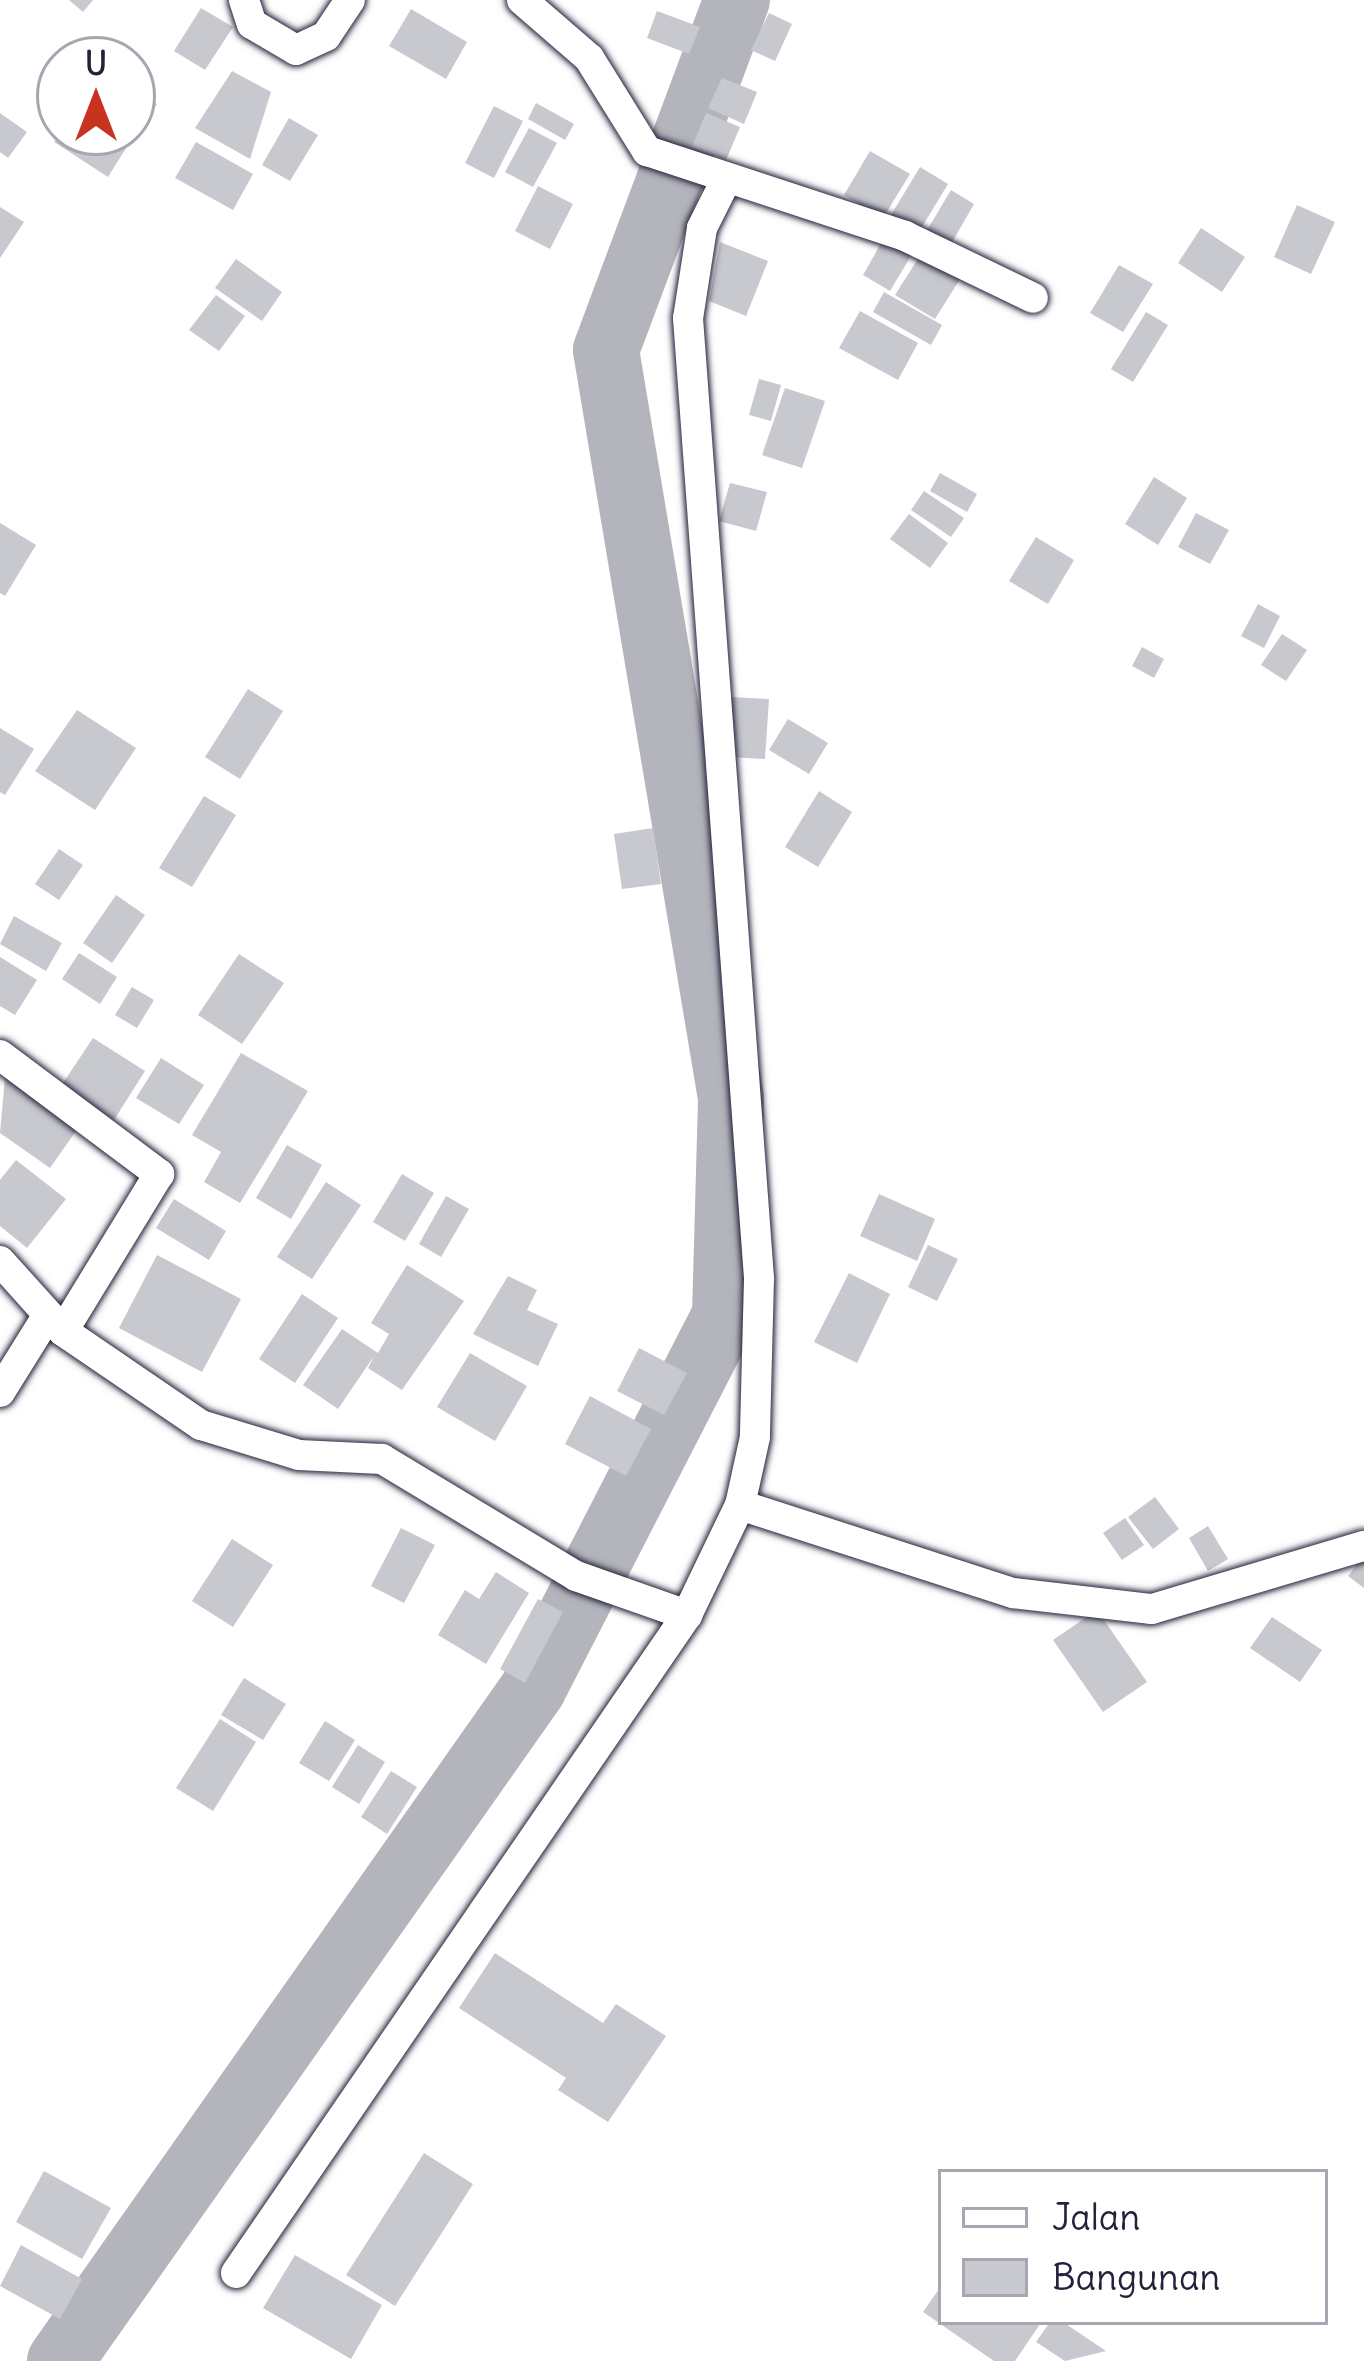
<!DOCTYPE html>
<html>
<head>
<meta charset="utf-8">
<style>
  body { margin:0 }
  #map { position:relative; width:1364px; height:2361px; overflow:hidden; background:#fff; font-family:Delius,sans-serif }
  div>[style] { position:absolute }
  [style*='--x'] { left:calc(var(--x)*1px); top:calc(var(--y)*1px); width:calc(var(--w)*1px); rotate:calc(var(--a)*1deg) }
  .river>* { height:66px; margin:-33px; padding:0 33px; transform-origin:33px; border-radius:33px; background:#b4b4bc }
  .building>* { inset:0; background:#c8c8cf }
  .roads { filter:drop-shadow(0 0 3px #22223b) drop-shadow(0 0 3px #22223b) }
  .street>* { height:30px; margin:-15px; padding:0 15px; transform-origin:15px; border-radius:15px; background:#fff }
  span { translate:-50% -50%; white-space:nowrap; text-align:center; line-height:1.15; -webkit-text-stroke:9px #fff; paint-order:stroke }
  .legend { position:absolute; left:938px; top:2169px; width:390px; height:156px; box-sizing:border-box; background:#fff; border:3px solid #a7a7b1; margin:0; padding:15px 21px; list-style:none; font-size:36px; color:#22223b }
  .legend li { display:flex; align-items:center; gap:24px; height:60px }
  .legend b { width:60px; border:3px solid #a7a7b1 }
  .north { position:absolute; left:36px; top:36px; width:120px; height:120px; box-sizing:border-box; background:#fff; border:3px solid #a7a7b1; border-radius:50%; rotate:0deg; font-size:33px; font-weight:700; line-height:48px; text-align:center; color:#22223b }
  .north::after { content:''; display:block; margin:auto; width:42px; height:54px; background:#c8321e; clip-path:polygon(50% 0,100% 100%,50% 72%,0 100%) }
</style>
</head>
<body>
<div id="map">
  <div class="river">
    <div style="--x:60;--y:2361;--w:822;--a:-54.86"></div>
    <div style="--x:533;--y:1689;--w:420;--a:-62.8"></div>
    <div style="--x:725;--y:1315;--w:217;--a:-88.4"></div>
    <div style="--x:731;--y:1098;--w:758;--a:-99.49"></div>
    <div style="--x:606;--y:350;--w:374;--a:-69.5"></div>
  </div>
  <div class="building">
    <div style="clip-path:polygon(69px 0,93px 0,83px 12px)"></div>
    <div style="clip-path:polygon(201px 8px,233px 27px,205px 70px,174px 51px)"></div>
    <div style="clip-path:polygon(411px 9px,467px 42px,446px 79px,389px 46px)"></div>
    <div style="clip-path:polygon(657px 11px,700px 27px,689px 54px,647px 38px)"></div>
    <div style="clip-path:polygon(769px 13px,792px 24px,775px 61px,751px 50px)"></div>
    <div style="clip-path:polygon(232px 71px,271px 92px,250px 159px,195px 128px)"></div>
    <div style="clip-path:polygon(722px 78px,757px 92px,744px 124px,708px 108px)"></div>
    <div style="clip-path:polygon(132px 89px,157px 104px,133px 142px,118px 132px,132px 132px)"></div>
    <div style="clip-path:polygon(536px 103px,574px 124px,565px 140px,528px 119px)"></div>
    <div style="clip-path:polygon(494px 106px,523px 121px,494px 178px,465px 163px)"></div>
    <div style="clip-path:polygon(0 113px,27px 132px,8px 158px,0 152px)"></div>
    <div style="clip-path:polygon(706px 113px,740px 127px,726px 160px,692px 147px)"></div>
    <div style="clip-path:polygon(289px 118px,318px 135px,290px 181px,262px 165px)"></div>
    <div style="clip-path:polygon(529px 128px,557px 143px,533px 187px,505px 172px)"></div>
    <div style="clip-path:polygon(61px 132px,108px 132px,128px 145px,108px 177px,54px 142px)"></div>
    <div style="clip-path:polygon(196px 142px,253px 174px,233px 210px,175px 178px)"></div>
    <div style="clip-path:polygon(870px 151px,910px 174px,883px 218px,844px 195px)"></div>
    <div style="clip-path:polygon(920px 167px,948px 184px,919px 232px,891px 215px)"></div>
    <div style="clip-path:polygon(538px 186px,573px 204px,550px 249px,515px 231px)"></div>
    <div style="clip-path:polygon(951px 190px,974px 204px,947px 251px,923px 237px)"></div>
    <div style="clip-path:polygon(1297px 205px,1335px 222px,1311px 274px,1274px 257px)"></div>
    <div style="clip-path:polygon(0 207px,24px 222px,0 258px)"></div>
    <div style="clip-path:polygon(1201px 228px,1245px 257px,1222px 292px,1178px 263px)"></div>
    <div style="clip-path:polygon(887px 233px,915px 249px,890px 291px,863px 275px)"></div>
    <div style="clip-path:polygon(720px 242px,768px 261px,746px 316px,709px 301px)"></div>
    <div style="clip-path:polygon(921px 254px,960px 279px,935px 319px,895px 295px)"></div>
    <div style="clip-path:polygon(236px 259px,282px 292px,262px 321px,215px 288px)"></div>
    <div style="clip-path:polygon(1119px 265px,1153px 284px,1123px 332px,1090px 313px)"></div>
    <div style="clip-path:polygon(884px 292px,942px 325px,931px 345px,873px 312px)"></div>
    <div style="clip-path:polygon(216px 295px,245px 316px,219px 351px,189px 330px)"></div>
    <div style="clip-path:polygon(860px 311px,918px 343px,898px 380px,839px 348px)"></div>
    <div style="clip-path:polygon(1146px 312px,1168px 325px,1133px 382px,1111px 369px)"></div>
    <div style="clip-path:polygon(759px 379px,781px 385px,771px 421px,749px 415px)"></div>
    <div style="clip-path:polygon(785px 388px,825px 401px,802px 468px,762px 455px)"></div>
    <div style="clip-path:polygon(940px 473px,977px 494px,967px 512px,930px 491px)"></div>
    <div style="clip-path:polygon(1154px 477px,1187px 498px,1158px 545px,1125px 524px)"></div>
    <div style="clip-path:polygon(730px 483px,767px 492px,756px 531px,719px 521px)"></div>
    <div style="clip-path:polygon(924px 491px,964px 518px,951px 537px,911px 510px)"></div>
    <div style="clip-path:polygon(1196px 513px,1229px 530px,1210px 564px,1178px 547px)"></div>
    <div style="clip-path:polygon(909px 514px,948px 543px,930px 568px,890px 539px)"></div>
    <div style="clip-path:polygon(0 523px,36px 545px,5px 596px,0 593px)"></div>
    <div style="clip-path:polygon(1036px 537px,1074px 560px,1048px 604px,1009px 581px)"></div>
    <div style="clip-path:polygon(1258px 604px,1280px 616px,1264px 648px,1241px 636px)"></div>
    <div style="clip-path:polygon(1282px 634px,1307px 650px,1286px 681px,1261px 665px)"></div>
    <div style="clip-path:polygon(1142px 647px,1164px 659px,1154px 678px,1132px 666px)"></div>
    <div style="clip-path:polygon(248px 689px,283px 711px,240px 779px,205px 757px)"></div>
    <div style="clip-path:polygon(731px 697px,769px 699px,765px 759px,727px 757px)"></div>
    <div style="clip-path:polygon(77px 710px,136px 748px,95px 810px,35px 771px)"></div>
    <div style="clip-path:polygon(788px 719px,828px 743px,809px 774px,769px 750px)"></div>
    <div style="clip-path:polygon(0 728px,34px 749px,5px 795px,0 792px)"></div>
    <div style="clip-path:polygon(819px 791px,852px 812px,818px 867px,785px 847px)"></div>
    <div style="clip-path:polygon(204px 796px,236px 815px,192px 887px,159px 868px)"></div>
    <div style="clip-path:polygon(653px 828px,661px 884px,622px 889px,614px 834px)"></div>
    <div style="clip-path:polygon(59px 849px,83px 865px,59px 900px,35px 884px)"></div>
    <div style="clip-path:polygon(116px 895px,145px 915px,112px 963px,83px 943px)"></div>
    <div style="clip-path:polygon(14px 916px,62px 943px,46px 971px,0 944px)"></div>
    <div style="clip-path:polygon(79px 953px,117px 977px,100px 1004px,62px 979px)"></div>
    <div style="clip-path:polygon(239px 954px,284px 983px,242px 1044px,198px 1015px)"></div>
    <div style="clip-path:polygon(0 957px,37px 980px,15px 1015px,0 1006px)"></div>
    <div style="clip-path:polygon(132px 987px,154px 1000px,137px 1028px,115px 1015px)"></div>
    <div style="clip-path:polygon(93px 1038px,145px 1071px,114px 1120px,61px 1086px)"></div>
    <div style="clip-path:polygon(241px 1053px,308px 1091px,240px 1203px,204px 1182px,221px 1152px,192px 1135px)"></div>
    <div style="clip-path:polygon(161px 1058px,204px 1085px,179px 1124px,136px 1098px)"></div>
    <div style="clip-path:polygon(6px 1066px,83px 1121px,50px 1168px,0 1133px)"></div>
    <div style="clip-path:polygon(287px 1145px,322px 1165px,291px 1219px,256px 1198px)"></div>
    <div style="clip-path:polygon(16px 1160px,66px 1199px,27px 1248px,0 1226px,0 1180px)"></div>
    <div style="clip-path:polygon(402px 1174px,434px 1193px,405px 1241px,373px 1222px)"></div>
    <div style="clip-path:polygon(326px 1182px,361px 1205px,312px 1279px,277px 1257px)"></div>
    <div style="clip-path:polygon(879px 1194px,935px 1219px,917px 1261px,860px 1236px)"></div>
    <div style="clip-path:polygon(446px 1196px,469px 1209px,441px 1257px,419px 1244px)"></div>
    <div style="clip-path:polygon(174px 1199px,226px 1231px,209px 1260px,156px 1228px)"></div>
    <div style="clip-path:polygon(928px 1245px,958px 1259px,937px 1301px,908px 1287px)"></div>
    <div style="clip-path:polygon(157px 1255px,241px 1299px,202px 1372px,119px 1328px)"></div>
    <div style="clip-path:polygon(407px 1265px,464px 1301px,402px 1390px,368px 1368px,374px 1356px,338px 1409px,303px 1385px,342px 1329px,378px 1353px,389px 1334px,371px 1323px)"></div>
    <div style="clip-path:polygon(849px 1273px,890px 1294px,857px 1363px,814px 1342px)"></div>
    <div style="clip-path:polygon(508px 1276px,537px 1290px,527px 1310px,558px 1324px,538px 1366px,473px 1334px)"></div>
    <div style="clip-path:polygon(302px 1294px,338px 1318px,295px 1383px,259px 1359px)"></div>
    <div style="clip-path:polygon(639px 1348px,687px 1373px,664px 1415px,617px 1391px)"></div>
    <div style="clip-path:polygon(470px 1353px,527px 1386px,495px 1441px,437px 1407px)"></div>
    <div style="clip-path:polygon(590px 1396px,651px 1429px,626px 1476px,565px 1444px)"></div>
    <div style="clip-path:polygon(1155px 1497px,1179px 1529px,1153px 1549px,1128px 1517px)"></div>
    <div style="clip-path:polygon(1125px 1518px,1144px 1545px,1122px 1560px,1103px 1533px)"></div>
    <div style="clip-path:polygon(1208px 1526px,1228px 1559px,1208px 1571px,1189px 1538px)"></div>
    <div style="clip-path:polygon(401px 1528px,435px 1545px,404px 1603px,371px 1586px)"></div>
    <div style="clip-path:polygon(232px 1539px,273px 1565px,233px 1627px,192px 1601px)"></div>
    <div style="clip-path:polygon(1364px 1555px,1364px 1588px,1348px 1576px)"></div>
    <div style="clip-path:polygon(496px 1572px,529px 1593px,486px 1664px,438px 1635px,465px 1590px,479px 1599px)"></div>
    <div style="clip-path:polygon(538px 1599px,563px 1612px,525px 1683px,500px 1669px)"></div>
    <div style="clip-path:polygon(1097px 1610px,1147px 1682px,1103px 1712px,1053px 1640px)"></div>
    <div style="clip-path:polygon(1272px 1617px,1322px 1650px,1300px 1682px,1250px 1648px)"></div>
    <div style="clip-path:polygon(244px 1678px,286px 1704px,263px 1740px,221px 1715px)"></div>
    <div style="clip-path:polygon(220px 1719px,256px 1742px,213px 1811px,176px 1788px)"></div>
    <div style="clip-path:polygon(325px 1721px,355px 1740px,329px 1781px,299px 1763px)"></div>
    <div style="clip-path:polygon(358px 1745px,385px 1762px,359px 1804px,332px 1787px)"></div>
    <div style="clip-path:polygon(391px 1771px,417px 1787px,387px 1834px,361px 1817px)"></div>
    <div style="clip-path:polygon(495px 1953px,603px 2023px,616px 2004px,666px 2036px,608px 2122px,558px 2090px,566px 2078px,459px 2008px)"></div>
    <div style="clip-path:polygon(424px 2153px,473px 2184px,395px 2306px,346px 2275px)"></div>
    <div style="clip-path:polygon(44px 2171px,111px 2208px,82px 2259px,16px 2222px)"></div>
    <div style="clip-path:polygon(21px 2245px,82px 2279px,60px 2319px,0 2286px)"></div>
    <div style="clip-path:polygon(295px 2255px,382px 2305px,351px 2359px,263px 2308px)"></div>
    <div style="clip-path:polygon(941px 2286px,941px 2322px,1040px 2324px,1015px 2361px,994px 2361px,923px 2312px)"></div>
    <div style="clip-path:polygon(1050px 2322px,1063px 2322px,1106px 2351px,1065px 2361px,1036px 2342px)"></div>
  </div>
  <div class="roads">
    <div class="street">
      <div style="--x:244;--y:0;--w:25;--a:72"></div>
      <div style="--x:252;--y:24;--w:51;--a:30.6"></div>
      <div style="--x:296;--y:50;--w:33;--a:-25"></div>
      <div style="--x:326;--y:36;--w:43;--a:-56.3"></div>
      <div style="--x:522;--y:0;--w:89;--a:40.9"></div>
      <div style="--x:589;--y:58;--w:110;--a:58.1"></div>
      <div style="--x:647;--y:151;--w:272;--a:18.2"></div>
      <div style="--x:905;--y:236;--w:142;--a:25.8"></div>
      <div style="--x:727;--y:178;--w:56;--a:116.6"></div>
      <div style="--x:702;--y:228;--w:91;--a:98.8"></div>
      <div style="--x:688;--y:318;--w:964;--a:85.77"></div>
      <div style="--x:759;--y:1279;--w:158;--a:91.5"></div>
      <div style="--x:755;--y:1437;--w:70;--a:102.4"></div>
      <div style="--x:740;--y:1505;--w:287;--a:17.9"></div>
      <div style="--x:1013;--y:1593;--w:140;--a:6.6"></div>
      <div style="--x:1152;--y:1609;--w:221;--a:-16.6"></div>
      <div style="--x:0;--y:1055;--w:199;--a:36.8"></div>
      <div style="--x:159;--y:1174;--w:184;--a:121.4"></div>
      <div style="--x:0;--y:1261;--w:94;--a:48"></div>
      <div style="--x:63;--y:1331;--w:167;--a:34.3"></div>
      <div style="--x:201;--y:1425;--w:102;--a:17"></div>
      <div style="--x:299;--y:1455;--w:83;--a:2.8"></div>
      <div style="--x:382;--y:1459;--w:227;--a:31.1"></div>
      <div style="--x:576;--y:1576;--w:118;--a:19.4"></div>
      <div style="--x:0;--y:1392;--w:91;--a:-58.1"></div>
      <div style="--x:236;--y:2273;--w:798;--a:-55.57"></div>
      <div style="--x:687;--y:1615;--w:122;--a:-64.3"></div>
    </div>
  </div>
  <ul class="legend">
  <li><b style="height:15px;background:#fff"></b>Jalan</li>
  <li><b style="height:33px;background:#c8c8cf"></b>Bangunan</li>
  </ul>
  <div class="north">U</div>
</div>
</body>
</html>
